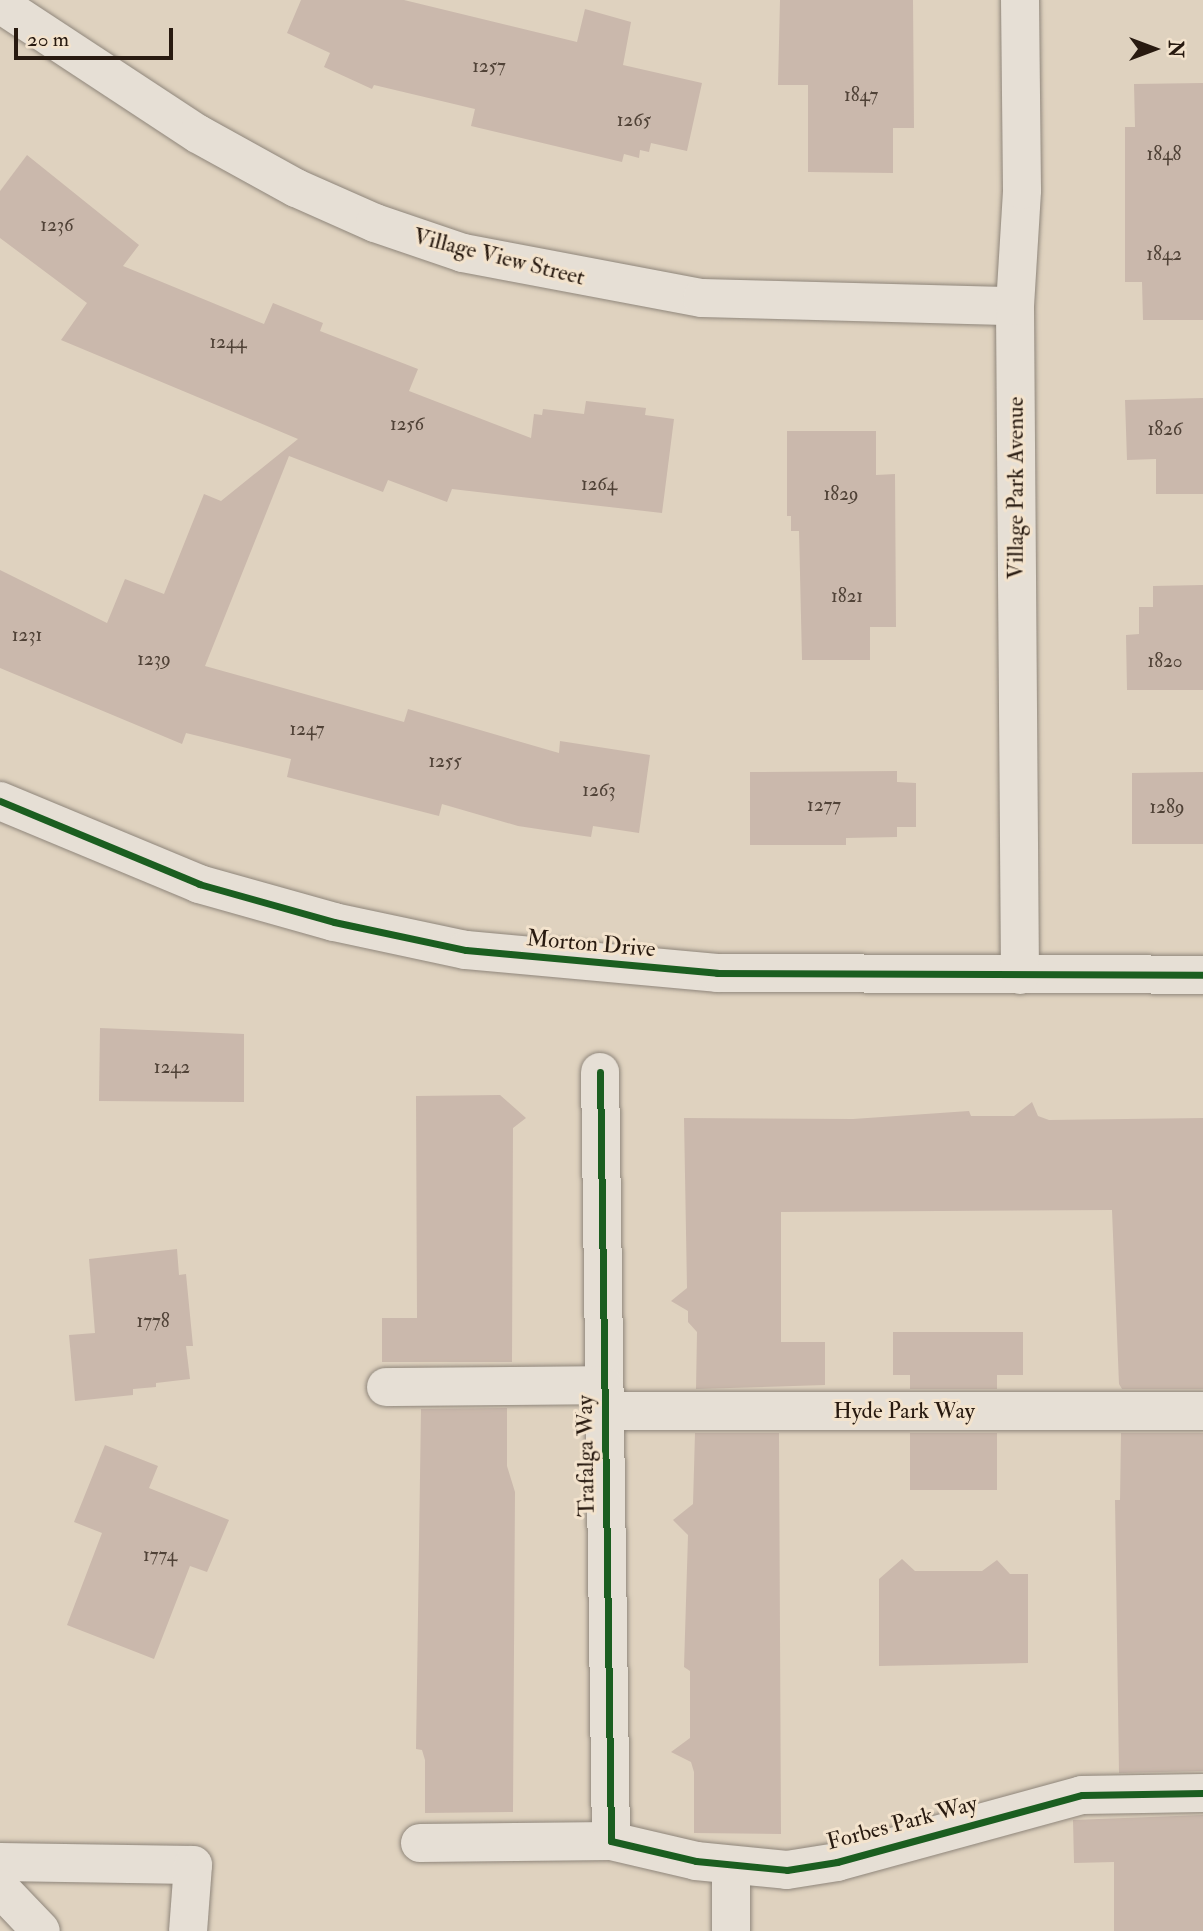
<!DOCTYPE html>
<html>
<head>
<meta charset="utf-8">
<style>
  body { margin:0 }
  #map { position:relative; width:1203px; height:1931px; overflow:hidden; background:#dfd2bf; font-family:"IM FELL Double Pica",serif }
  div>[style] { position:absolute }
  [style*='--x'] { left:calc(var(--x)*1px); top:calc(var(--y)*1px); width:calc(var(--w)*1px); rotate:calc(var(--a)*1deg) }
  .building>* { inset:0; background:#cab8ac }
  .roads { filter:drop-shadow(0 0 2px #8f867b) drop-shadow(0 0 2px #8f867b) }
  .minor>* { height:38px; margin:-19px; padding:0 19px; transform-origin:19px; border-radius:19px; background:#e6dfd5 }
  .cycleway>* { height:7px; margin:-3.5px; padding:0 3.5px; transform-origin:3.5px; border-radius:3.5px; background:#1b5e20 }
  span { translate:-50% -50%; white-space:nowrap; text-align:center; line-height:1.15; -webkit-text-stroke:6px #f3e3cd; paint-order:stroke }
  .number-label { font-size:19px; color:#504237 }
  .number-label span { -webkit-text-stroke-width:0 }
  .street-label { font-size:23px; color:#281a10 }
  .north { position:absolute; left:1119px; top:14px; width:70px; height:70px; -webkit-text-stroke:5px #f3e3cd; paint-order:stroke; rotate:90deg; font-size:19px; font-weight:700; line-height:28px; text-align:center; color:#281a10 }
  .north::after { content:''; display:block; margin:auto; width:24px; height:32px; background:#281a10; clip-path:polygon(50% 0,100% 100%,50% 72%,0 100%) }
  .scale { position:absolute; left:14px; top:28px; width:159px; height:32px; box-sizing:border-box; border:4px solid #281a10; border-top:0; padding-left:9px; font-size:21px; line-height:24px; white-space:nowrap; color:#281a10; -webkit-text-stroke:5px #f3e3cd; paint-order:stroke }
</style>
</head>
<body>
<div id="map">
  <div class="building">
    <div style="clip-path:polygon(301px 0,404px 0,577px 42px,585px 9px,631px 22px,623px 65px,702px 83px,687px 151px,651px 143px,649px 152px,640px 150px,639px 158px,624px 154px,622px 162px,471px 126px,475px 109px,374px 85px,372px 89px,324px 67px,330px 53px,287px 33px)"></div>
    <div style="clip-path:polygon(780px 0,913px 0,914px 128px,893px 128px,893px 173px,808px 172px,808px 85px,778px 85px)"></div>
    <div style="clip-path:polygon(1203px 83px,1203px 320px,1143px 320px,1142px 282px,1125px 282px,1125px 127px,1135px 127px,1134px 84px)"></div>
    <div style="clip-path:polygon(27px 155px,139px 245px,123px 266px,264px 324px,273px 303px,323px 323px,320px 331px,418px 369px,409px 391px,531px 438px,534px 414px,542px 415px,543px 409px,584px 414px,586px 401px,646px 408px,645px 415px,674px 419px,662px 513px,452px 489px,447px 502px,388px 480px,383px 492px,289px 456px,205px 666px,404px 722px,408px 709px,559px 753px,560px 741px,650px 755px,639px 833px,593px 826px,591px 837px,518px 826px,442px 804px,439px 816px,287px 777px,291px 759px,186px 733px,182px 744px,0 668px,0 570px,107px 623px,125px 579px,164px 594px,204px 494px,221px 501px,298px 439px,61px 340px,87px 303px,0 238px,0 191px)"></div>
    <div style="clip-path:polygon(1203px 398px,1203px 494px,1156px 494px,1156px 459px,1127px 460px,1125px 400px)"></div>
    <div style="clip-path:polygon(787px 431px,876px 431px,876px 475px,895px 474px,896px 627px,870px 627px,870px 660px,802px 660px,799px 531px,791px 531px,791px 516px,787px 516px)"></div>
    <div style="clip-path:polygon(1203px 585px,1203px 690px,1127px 690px,1126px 635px,1139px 634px,1139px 607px,1153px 607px,1153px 586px)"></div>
    <div style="clip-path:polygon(897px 771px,897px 782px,916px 783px,916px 827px,897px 827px,897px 837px,846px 838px,846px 845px,750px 845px,750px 772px)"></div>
    <div style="clip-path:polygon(1203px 772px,1203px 844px,1132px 844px,1132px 773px)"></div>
    <div style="clip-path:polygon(100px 1028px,244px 1034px,244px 1102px,99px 1101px)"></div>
    <div style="clip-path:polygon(500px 1095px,526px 1118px,513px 1128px,512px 1362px,382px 1362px,382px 1318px,417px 1318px,416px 1096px)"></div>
    <div style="clip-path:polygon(1032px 1102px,1038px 1116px,1049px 1120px,1203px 1118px,1203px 1389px,1122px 1389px,1119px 1384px,1112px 1210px,781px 1212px,781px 1342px,825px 1342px,825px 1385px,696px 1389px,697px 1332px,688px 1322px,688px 1311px,671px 1301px,687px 1288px,684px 1118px,853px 1119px,969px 1111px,971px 1116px,1014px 1116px)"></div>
    <div style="clip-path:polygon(177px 1249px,179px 1275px,186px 1274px,193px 1346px,186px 1346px,190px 1379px,156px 1383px,156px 1387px,133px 1389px,133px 1395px,75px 1401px,69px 1335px,95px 1333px,89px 1259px)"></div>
    <div style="clip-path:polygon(893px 1332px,1023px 1332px,1023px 1375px,997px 1375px,997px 1389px,910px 1389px,910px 1375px,893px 1375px)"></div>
    <div style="clip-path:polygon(507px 1408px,507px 1466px,515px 1492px,513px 1812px,425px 1813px,425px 1760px,422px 1750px,416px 1749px,421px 1409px)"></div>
    <div style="clip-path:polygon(695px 1433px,779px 1433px,781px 1834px,694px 1833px,694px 1772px,691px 1762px,671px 1752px,690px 1738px,690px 1671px,684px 1667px,688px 1535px,673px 1520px,693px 1504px)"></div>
    <div style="clip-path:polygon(910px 1433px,997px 1433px,997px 1490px,910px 1490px)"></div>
    <div style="clip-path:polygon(1121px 1433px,1203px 1433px,1203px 1771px,1119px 1773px,1115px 1500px,1120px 1500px)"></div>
    <div style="clip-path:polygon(105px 1445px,158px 1466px,149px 1488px,229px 1520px,207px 1572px,190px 1566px,154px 1659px,67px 1625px,102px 1533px,74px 1522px)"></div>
    <div style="clip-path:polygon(902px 1559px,915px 1571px,982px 1571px,997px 1560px,1010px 1574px,1028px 1574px,1028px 1663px,879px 1666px,879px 1579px)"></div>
    <div style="clip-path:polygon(1203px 1815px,1203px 1931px,1114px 1931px,1114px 1862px,1074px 1863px,1073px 1820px)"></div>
  </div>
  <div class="roads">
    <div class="minor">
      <div style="--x:0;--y:4;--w:237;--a:33.3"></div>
      <div style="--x:198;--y:134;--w:112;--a:28.9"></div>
      <div style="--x:296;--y:188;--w:86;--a:23.9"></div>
      <div style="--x:375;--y:223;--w:93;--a:18.8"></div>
      <div style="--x:463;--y:253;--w:243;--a:10.7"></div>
      <div style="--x:702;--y:298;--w:313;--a:1.5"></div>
      <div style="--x:0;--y:801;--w:216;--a:22.6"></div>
      <div style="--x:199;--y:884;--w:140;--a:15.7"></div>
      <div style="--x:334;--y:922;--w:135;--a:12"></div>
      <div style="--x:466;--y:950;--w:252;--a:5.2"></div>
      <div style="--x:717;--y:973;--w:486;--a:0.2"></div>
      <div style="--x:1020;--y:975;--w:669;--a:-90.43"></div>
      <div style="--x:1015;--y:306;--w:116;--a:-86.5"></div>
      <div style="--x:1022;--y:190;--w:190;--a:-90.6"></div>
      <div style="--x:600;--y:1072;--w:769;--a:89.18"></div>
      <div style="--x:386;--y:1387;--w:218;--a:-0.5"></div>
      <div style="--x:605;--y:1411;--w:598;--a:0"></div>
      <div style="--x:420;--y:1843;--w:191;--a:-0.6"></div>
      <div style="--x:611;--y:1841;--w:87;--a:13.2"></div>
      <div style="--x:696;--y:1861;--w:91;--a:5.6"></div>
      <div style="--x:787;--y:1870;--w:51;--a:-9.1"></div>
      <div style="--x:837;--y:1862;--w:254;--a:-15.3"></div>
      <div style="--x:1082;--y:1795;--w:121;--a:-0.9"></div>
      <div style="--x:0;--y:1862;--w:193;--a:0.9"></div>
      <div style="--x:193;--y:1865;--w:66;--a:94.3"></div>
      <div style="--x:731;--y:1867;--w:64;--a:90"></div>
      <div style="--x:0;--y:1888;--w:59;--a:46.4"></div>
    </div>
  </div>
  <div class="cycleway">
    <div style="--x:0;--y:801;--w:216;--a:22.6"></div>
    <div style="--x:199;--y:884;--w:140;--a:15.7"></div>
    <div style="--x:334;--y:922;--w:135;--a:12"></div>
    <div style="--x:466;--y:950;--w:252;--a:5.2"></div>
    <div style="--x:717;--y:973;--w:486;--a:0.2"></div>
    <div style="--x:600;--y:1072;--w:769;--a:89.18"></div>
    <div style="--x:611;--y:1841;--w:87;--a:13.2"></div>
    <div style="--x:696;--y:1861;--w:91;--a:5.6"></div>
    <div style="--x:787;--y:1870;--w:51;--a:-9.1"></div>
    <div style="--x:837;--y:1862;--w:254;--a:-15.3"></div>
    <div style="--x:1082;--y:1795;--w:121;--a:-0.9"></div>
  </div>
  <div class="number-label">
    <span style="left:489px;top:67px">1257</span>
    <span style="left:861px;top:96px">1847</span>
    <span style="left:634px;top:121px">1265</span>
    <span style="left:1164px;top:155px">1848</span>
    <span style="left:57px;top:226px">1236</span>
    <span style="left:1164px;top:255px">1842</span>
    <span style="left:228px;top:343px">1244</span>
    <span style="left:407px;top:425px">1256</span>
    <span style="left:1165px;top:430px">1826</span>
    <span style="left:599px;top:485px">1264</span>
    <span style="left:841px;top:495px">1829</span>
    <span style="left:847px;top:597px">1821</span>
    <span style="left:27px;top:636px">1231</span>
    <span style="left:154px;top:660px">1239</span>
    <span style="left:1165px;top:662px">1820</span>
    <span style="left:307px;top:730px">1247</span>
    <span style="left:445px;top:762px">1255</span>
    <span style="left:599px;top:791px">1263</span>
    <span style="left:824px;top:806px">1277</span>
    <span style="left:1167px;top:808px">1289</span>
    <span style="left:172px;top:1068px">1242</span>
    <span style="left:153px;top:1322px">1778</span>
    <span style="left:160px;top:1556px">1774</span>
  </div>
  <div class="street-label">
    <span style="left:499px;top:257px;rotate:14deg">Village View Street</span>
    <span style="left:1016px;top:488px;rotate:-90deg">Village Park Avenue</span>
    <span style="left:591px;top:944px;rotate:5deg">Morton Drive</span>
    <span style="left:904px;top:1411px">Hyde Park Way</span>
    <span style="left:586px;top:1456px;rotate:-91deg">Trafalga Way</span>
    <span style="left:902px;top:1823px;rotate:-15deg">Forbes Park Way</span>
  </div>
  <div class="north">N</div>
  <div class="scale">20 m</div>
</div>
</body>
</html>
